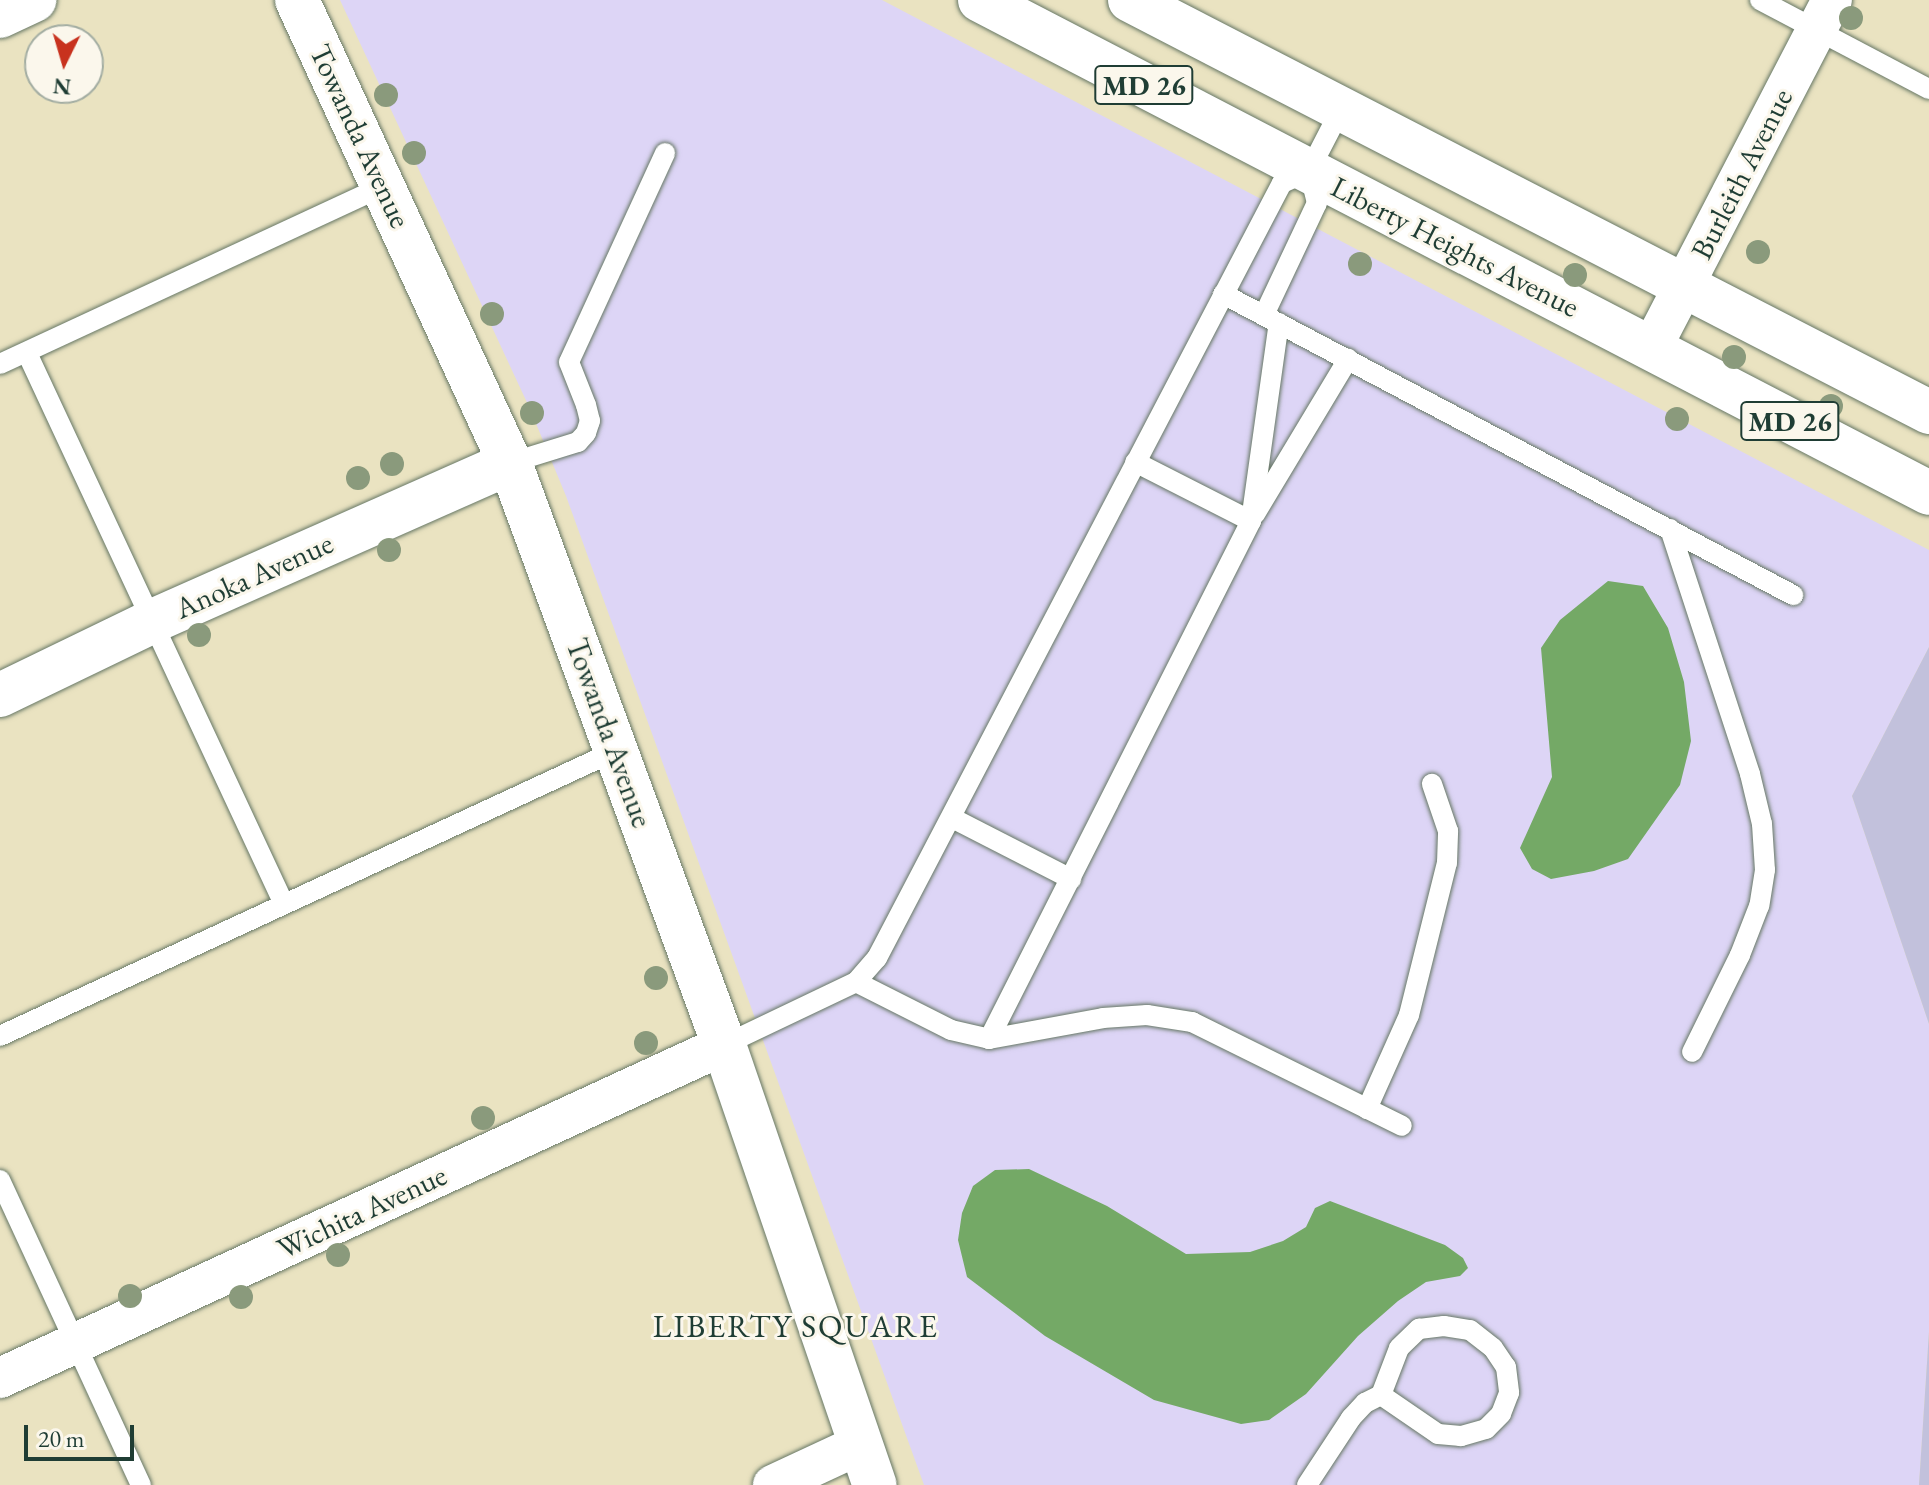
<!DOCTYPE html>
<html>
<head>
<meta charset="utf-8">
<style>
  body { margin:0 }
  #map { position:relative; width:1929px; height:1485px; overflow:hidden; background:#eae3c1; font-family:"EB Garamond",serif }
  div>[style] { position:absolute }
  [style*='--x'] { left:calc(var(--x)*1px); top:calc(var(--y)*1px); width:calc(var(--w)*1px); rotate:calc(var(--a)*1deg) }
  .built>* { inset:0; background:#ddd5f6 }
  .industrial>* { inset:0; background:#c2c1dc }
  .forest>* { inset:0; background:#74a966 }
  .roads { filter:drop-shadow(0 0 2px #667765) drop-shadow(0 0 2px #667765) }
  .lane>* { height:20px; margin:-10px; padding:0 10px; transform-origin:10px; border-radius:10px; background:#fff }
  .street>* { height:40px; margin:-20px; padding:0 20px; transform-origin:20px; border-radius:20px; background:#fff }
  .secondary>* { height:44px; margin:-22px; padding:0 22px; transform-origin:22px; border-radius:22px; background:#fff }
  .primary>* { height:44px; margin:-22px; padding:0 22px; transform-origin:22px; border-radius:22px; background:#fff }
  .trees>* { width:24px; height:24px; margin:-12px; border-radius:50%; background:#8a9a7c }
  span { translate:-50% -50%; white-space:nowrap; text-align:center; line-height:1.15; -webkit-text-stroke:6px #fbf7ec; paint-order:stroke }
  .shield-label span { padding:2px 6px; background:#fbf7ec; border:2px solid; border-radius:6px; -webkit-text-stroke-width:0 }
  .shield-label { font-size:28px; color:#1f3d34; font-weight:700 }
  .street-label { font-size:30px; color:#1f3d34 }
  .neighbourhood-label { font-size:32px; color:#1f3d34; letter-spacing:2px }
  .north { position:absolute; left:24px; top:24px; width:80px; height:80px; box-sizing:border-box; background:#fbf7ec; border:2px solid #a3ada2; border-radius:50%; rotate:185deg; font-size:22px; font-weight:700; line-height:32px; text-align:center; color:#1f3d34 }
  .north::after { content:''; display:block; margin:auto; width:28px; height:36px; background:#c8321e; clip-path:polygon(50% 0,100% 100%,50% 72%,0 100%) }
  .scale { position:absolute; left:24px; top:1425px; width:110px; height:36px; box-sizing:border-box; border:4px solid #1f3d34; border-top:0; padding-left:10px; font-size:24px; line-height:28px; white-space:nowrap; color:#1f3d34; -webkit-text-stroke:6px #fbf7ec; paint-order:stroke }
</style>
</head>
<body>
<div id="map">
  <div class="built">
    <div style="clip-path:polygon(340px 0,882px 0,1929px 550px,1929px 647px,1852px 796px,1929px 1024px,1929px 1332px,1919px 1485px,924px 1485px,566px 496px,530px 409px)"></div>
  </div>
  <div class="industrial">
    <div style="clip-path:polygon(1929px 647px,1929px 1024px,1852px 796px)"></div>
    <div style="clip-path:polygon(1929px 1332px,1929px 1485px,1919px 1485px)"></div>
  </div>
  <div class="forest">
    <div style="clip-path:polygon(1608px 581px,1643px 586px,1668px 628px,1684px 682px,1691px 741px,1680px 785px,1628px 859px,1594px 871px,1551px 879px,1532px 869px,1520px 848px,1552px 777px,1541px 648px,1560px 620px)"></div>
    <div style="clip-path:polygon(1029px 1169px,1107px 1206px,1186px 1254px,1250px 1252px,1283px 1241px,1306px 1227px,1315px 1208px,1330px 1201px,1445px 1245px,1463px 1258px,1468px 1268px,1460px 1276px,1426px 1282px,1398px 1301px,1358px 1336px,1306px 1394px,1269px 1420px,1241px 1424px,1154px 1400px,1045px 1336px,967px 1277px,958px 1240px,962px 1213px,973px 1186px,995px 1170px)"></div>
  </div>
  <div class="roads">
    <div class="lane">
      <div style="--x:1760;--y:0;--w:191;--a:27.8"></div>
      <div style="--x:1223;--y:294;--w:645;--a:27.84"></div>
      <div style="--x:1264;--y:315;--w:124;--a:-64.7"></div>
      <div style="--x:1317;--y:203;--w:29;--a:-104"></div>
      <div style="--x:27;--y:353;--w:606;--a:65"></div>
      <div style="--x:0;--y:364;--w:422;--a:-24.9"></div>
      <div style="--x:510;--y:463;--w:71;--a:-17.2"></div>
      <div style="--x:578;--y:442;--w:12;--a:-48"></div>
      <div style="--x:586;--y:433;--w:13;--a:-72"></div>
      <div style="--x:590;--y:421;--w:16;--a:-104"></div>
      <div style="--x:586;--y:405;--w:46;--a:-111.6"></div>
      <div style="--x:569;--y:362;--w:230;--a:-65.3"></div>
      <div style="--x:1255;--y:514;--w:181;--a:-59"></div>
      <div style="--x:1251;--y:521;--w:200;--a:-82"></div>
      <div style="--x:1670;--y:529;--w:258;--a:71.9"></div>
      <div style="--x:1750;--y:774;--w:51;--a:76.5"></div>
      <div style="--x:1762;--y:824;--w:46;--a:86.3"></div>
      <div style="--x:1765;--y:870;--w:36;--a:99"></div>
      <div style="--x:1759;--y:906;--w:53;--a:111.2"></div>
      <div style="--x:1740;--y:955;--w:108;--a:116.3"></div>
      <div style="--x:952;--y:818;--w:134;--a:27.1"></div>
      <div style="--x:856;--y:982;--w:106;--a:26.8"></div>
      <div style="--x:951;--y:1030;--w:39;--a:13"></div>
      <div style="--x:989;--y:1039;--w:116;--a:-10.4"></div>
      <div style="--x:1103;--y:1018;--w:44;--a:-3.9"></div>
      <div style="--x:1147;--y:1015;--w:46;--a:8.8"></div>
      <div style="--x:1192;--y:1022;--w:234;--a:26.3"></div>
      <div style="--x:0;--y:1036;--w:678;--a:-24.86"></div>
      <div style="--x:989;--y:1039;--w:580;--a:-63.17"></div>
      <div style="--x:1251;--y:521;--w:130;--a:-153"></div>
      <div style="--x:724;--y:1045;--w:146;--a:-25.5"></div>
      <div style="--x:856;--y:982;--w:32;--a:-49"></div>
      <div style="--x:877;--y:958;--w:874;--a:-62.41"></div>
      <div style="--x:1282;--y:183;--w:30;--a:-24"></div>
      <div style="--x:1309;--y:171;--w:70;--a:-62.7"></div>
      <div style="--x:1367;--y:1109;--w:103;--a:-65.9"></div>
      <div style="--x:1409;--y:1015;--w:157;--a:-76"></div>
      <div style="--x:1447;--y:863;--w:32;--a:-88"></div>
      <div style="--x:1448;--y:831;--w:50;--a:-108.8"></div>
      <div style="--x:0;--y:1180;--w:336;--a:65.2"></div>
      <div style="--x:1307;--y:1485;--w:80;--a:-56.7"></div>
      <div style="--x:1351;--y:1418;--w:21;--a:-47"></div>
      <div style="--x:1365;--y:1403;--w:18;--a:-27"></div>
      <div style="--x:1381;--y:1395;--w:50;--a:-69"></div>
      <div style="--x:1399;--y:1348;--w:28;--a:-44"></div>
      <div style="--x:1419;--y:1329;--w:25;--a:-7"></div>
      <div style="--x:1444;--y:1326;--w:26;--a:9"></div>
      <div style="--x:1470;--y:1330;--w:29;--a:38"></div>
      <div style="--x:1493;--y:1348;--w:23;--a:56"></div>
      <div style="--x:1506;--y:1367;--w:26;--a:83"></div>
      <div style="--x:1509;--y:1393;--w:22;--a:111"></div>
      <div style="--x:1501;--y:1414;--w:21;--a:135"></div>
      <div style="--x:1486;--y:1429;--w:26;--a:164"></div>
      <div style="--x:1461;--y:1436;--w:23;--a:-175"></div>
      <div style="--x:1438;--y:1434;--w:69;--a:-145.6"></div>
    </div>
    <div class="street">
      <div style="--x:1651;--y:349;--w:393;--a:-62.6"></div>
      <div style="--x:0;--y:1378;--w:797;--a:-24.7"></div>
      <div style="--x:773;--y:1485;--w:97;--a:-25"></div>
    </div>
    <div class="secondary">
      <div style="--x:297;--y:0;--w:510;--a:65.3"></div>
      <div style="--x:510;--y:463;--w:620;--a:69.81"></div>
      <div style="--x:724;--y:1045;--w:465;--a:71.1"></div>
      <div style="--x:0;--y:16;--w:38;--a:-25"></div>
      <div style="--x:0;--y:695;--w:172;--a:-25.8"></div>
      <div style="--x:155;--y:620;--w:388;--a:-23.9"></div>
    </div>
    <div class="primary">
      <div style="--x:980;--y:0;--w:1069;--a:27.45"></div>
      <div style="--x:1130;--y:0;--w:899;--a:27.28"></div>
    </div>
  </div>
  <div class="trees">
    <div style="left:1851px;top:18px"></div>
    <div style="left:386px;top:95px"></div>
    <div style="left:414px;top:153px"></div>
    <div style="left:1758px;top:252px"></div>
    <div style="left:1360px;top:264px"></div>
    <div style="left:1575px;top:275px"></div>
    <div style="left:492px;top:314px"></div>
    <div style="left:1734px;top:357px"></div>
    <div style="left:1831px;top:406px"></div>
    <div style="left:532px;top:413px"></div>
    <div style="left:1677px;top:419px"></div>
    <div style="left:392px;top:464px"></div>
    <div style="left:358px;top:478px"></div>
    <div style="left:389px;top:550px"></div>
    <div style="left:199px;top:635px"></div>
    <div style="left:656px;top:978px"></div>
    <div style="left:646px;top:1043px"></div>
    <div style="left:483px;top:1118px"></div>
    <div style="left:338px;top:1255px"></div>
    <div style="left:130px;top:1296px"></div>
    <div style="left:241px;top:1297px"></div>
  </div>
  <div class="shield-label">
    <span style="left:1144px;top:85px">MD 26</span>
    <span style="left:1790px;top:421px">MD 26</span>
  </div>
  <div class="street-label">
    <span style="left:360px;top:136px;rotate:65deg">Towanda Avenue</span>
    <span style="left:1742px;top:174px;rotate:-63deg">Burleith Avenue</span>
    <span style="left:1455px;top:247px;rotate:27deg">Liberty Heights Avenue</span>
    <span style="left:254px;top:576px;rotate:-24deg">Anoka Avenue</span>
    <span style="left:609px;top:733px;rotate:70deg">Towanda Avenue</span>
    <span style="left:362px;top:1212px;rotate:-25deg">Wichita Avenue</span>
  </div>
  <div class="neighbourhood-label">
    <span style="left:796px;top:1326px">LIBERTY SQUARE</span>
  </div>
  <div class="north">N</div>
  <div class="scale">20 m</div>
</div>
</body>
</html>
